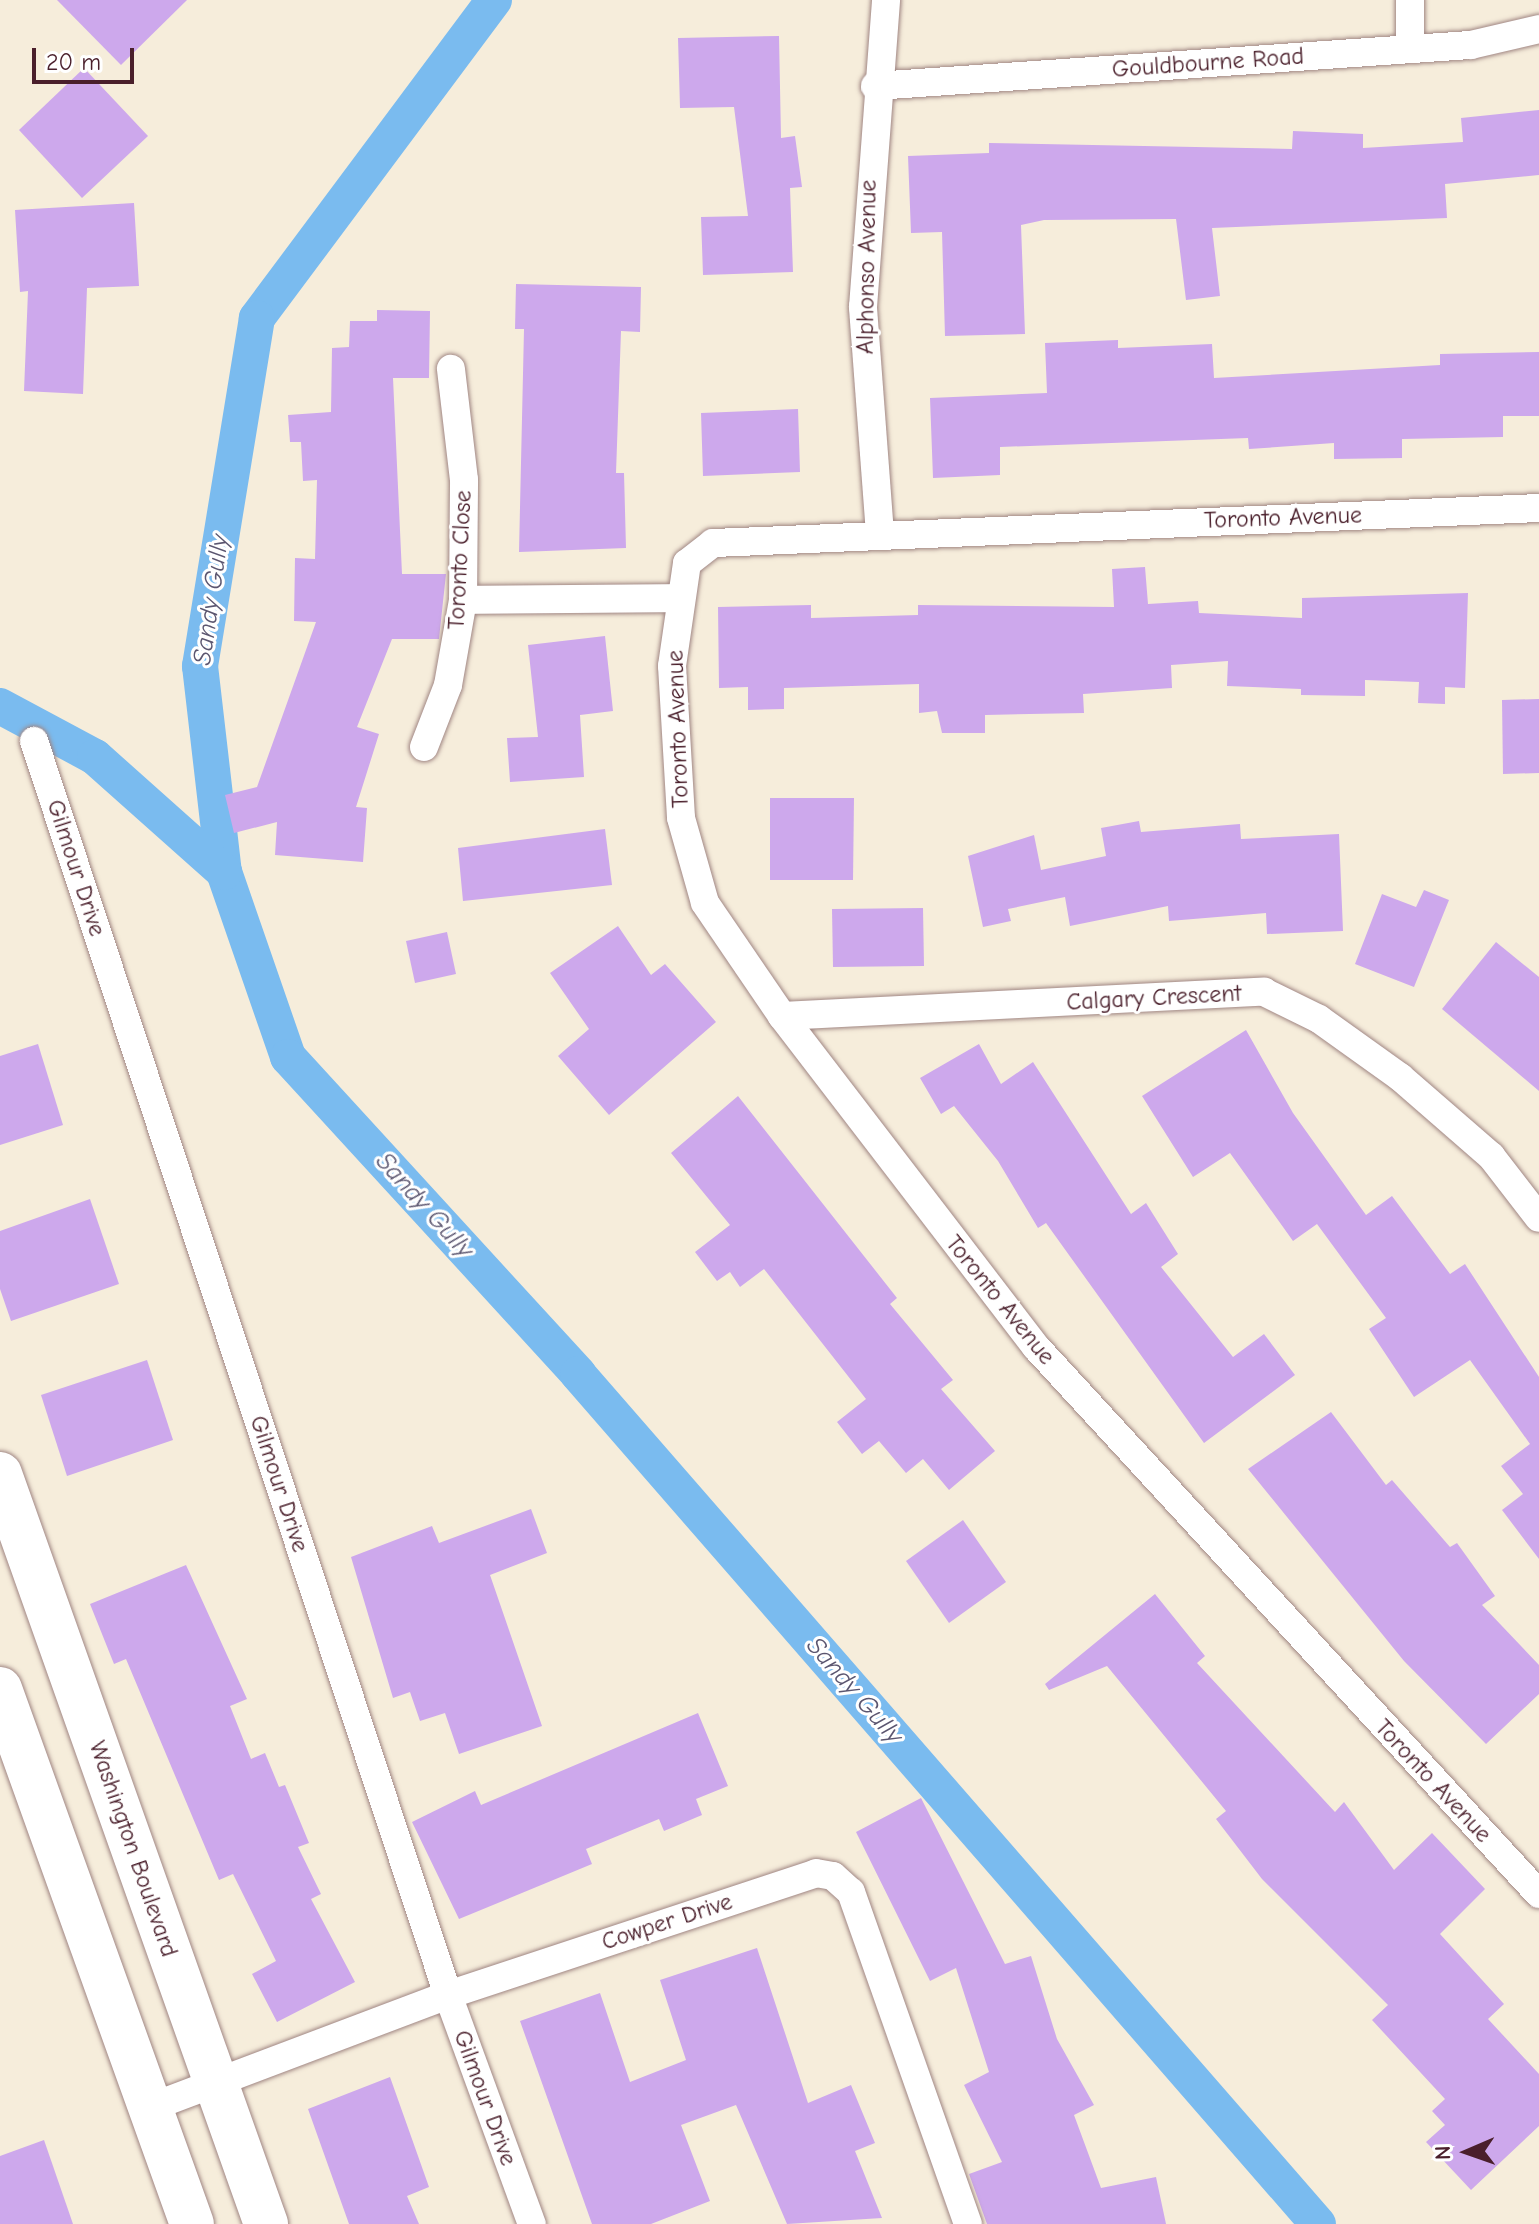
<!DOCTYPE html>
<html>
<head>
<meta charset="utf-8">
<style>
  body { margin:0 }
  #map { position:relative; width:1539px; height:2224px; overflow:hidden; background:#f6eddb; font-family:"Comic Neue",sans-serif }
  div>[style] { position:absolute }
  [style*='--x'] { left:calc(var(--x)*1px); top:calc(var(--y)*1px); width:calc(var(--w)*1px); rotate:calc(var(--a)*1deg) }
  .canal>* { height:36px; margin:-18px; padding:0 18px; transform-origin:18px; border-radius:18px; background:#7abbef }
  .building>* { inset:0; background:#cda8ec }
  .roads { filter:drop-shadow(0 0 2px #a08683) drop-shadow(0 0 2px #a08683) }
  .street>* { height:28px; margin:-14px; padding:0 14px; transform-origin:14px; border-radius:14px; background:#fff }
  .highway>* { height:44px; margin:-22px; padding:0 22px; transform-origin:22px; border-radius:22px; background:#fff }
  span { translate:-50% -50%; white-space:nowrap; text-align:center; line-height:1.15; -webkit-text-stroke:6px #fff; paint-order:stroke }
  .street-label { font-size:24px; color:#4a1f2b }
  .water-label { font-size:26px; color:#5b5670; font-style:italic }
  .north { position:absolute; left:1427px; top:2112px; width:80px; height:80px; -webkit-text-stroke:6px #fff; paint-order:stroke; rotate:268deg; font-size:22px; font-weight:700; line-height:32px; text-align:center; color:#4a1f2b }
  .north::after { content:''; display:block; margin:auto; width:28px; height:36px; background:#4a1f2b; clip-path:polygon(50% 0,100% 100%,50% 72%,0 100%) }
  .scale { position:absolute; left:32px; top:48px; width:102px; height:36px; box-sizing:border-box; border:4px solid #4a1f2b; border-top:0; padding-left:10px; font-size:24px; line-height:28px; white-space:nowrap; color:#4a1f2b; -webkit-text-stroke:6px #fff; paint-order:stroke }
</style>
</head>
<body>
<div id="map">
  <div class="canal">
    <div style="--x:494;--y:0;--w:397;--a:126.7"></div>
    <div style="--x:257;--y:318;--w:353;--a:99.3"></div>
    <div style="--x:200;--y:666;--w:207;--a:83.4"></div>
    <div style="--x:224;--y:872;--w:196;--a:70.9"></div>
    <div style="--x:288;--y:1057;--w:430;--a:47.5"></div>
    <div style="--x:578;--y:1374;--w:1127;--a:48.96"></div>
    <div style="--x:0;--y:706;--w:108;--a:28.2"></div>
    <div style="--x:95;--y:757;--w:173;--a:41.7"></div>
  </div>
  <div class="building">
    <div style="clip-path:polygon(57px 0,187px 0,121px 65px)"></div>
    <div style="clip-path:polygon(779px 36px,781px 138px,795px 136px,802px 187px,790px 188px,793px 272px,703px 275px,701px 217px,748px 216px,734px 107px,680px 108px,678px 38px)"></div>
    <div style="clip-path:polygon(84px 68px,148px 136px,82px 198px,19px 130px)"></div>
    <div style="clip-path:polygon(1539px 110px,1539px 175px,1445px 184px,1447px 218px,1212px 228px,1220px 296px,1186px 300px,1176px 219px,1044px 220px,1021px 225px,1025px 334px,945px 336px,942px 232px,911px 233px,908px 156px,989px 153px,989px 143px,1292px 149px,1293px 131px,1363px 134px,1363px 148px,1463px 142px,1461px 118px)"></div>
    <div style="clip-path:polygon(134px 203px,139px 286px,87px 288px,83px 394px,24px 391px,28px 291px,20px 292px,15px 210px)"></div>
    <div style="clip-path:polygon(516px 284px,641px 287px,640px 332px,621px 331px,616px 473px,624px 473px,626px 548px,519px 552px,524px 329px,515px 329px)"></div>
    <div style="clip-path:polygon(377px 310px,430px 311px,429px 378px,393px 378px,402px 574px,446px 574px,439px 639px,392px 639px,357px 727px,379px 734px,356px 807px,367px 808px,363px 862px,275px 855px,277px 822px,234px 833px,225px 795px,257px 787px,316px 622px,294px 621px,295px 558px,315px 559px,317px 480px,303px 481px,301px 442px,290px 442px,288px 415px,331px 412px,332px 348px,349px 347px,350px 321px,377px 321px)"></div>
    <div style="clip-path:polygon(1118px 340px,1118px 348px,1212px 344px,1214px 378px,1440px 365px,1440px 354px,1539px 352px,1539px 416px,1503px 416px,1503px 437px,1402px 439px,1402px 458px,1334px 459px,1334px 443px,1249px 449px,1248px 438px,1000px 447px,1000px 475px,933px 478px,930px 398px,1047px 393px,1045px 343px)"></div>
    <div style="clip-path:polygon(798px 409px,800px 472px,703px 476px,701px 413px)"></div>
    <div style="clip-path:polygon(1145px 567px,1148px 604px,1198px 601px,1199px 613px,1302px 618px,1302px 598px,1468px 593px,1465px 688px,1445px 687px,1445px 704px,1418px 703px,1419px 682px,1365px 680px,1365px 696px,1301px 695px,1301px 689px,1227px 686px,1228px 661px,1171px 665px,1172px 688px,1083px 694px,1084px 713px,985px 715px,985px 733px,942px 733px,937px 711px,919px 713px,919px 684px,784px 688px,784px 709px,748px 710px,748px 687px,719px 688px,718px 607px,811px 605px,811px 618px,918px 615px,918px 605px,1114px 607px,1112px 569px)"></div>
    <div style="clip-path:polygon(605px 636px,613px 711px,580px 715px,584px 777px,510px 782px,507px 738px,538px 737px,528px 645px)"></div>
    <div style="clip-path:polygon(1539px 699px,1539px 773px,1503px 774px,1502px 700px)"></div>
    <div style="clip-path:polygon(770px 798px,854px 798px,853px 880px,770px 880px)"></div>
    <div style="clip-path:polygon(1139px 821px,1141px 832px,1240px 824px,1241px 839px,1339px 834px,1343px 931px,1267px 934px,1266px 913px,1169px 921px,1168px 906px,1070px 926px,1065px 897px,1008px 909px,1011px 921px,983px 927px,968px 856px,1034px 835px,1041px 870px,1106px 856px,1101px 828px)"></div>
    <div style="clip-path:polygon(605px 829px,612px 885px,463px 901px,458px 848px)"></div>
    <div style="clip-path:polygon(1424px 890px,1449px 900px,1414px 987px,1355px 964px,1382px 894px,1416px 907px)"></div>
    <div style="clip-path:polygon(923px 908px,924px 966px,833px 967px,832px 909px)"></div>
    <div style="clip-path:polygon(618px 926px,651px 975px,665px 964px,716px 1022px,609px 1115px,558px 1056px,589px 1029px,550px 973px)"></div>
    <div style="clip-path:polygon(447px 932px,456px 974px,415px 983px,406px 941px)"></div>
    <div style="clip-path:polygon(1496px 942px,1539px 977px,1539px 1091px,1442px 1009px)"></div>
    <div style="clip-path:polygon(1246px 1030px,1293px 1113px,1366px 1215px,1392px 1196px,1450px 1274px,1465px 1264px,1539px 1377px,1539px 1559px,1502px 1510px,1523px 1494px,1501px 1466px,1530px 1444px,1470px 1360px,1414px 1397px,1369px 1329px,1386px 1318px,1317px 1224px,1293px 1241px,1230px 1153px,1193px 1177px,1142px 1096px)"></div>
    <div style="clip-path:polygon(38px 1044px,63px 1125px,0 1145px,0 1056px)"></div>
    <div style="clip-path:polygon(979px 1044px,1001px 1084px,1033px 1062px,1131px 1214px,1146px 1203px,1178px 1254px,1161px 1267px,1233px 1357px,1264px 1334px,1295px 1375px,1204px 1443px,1046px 1223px,1038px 1228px,998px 1161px,954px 1106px,941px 1114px,920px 1078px)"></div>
    <div style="clip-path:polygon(738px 1096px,897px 1298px,890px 1304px,953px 1380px,941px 1389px,995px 1451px,949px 1490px,923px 1459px,906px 1473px,879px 1441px,862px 1454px,837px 1422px,866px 1399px,764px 1269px,740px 1287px,730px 1272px,717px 1281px,695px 1252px,730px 1225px,671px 1153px)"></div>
    <div style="clip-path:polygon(90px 1199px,119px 1284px,11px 1321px,0 1289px,0 1231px)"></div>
    <div style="clip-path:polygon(147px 1360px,173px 1440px,67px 1476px,41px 1395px)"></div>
    <div style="clip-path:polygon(1331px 1412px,1386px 1485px,1392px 1480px,1450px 1547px,1457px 1543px,1495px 1596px,1482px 1605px,1539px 1665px,1539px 1694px,1486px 1744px,1404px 1661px,1248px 1469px)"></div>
    <div style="clip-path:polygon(531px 1509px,547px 1553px,490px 1575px,542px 1726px,459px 1754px,445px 1713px,420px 1721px,410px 1692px,393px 1698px,351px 1557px,432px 1526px,439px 1543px)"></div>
    <div style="clip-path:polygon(963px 1520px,1006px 1582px,949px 1623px,906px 1561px)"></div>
    <div style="clip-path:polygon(186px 1565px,247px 1699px,230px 1706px,251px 1759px,265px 1753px,279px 1787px,285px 1785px,309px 1843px,298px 1847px,321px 1894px,311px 1899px,355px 1982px,277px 2022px,252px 1974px,276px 1961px,233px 1874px,219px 1880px,126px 1659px,114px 1664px,90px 1604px)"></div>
    <div style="clip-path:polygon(1155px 1594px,1205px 1656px,1197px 1663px,1335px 1812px,1344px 1802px,1394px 1870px,1432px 1833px,1485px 1889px,1440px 1934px,1504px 2004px,1488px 2019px,1539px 2074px,1539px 2126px,1471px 2190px,1426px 2142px,1445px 2125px,1432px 2111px,1445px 2099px,1372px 2020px,1388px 2005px,1262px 1879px,1216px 1819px,1226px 1811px,1107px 1666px,1049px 1690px,1045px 1684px)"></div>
    <div style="clip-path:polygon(698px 1713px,728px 1786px,696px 1799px,702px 1815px,664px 1831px,659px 1819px,586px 1849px,592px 1864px,459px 1919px,412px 1822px,475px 1791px,481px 1805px)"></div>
    <div style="clip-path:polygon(921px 1798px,1005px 1964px,1031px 1956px,1057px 2039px,1094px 2105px,1074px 2115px,1101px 2188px,1156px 2177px,1166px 2224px,987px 2224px,969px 2174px,1002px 2162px,964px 2085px,989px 2072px,956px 1968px,930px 1981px,856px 1832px)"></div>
    <div style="clip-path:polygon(757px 1948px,808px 2103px,851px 2085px,875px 2143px,855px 2151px,882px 2218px,787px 2224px,736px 2105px,681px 2125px,710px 2201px,651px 2224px,592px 2224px,520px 2021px,600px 1993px,630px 2082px,686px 2060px,660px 1980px)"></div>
    <div style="clip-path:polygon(390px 2077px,429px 2187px,407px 2196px,419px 2224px,349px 2224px,308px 2109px)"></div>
    <div style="clip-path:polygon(44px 2140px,73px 2224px,0 2224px,0 2156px)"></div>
  </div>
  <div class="roads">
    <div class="street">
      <div style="--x:1410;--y:0;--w:49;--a:90"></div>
      <div style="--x:875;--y:86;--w:597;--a:-3.94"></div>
      <div style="--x:1471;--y:45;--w:70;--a:-13.2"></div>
      <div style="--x:1539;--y:508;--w:827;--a:177.57"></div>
      <div style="--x:713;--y:543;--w:33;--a:142"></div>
      <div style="--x:687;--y:563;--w:104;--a:98.3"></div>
      <div style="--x:672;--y:666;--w:152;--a:86.6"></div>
      <div style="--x:681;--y:818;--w:88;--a:74.2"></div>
      <div style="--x:705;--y:903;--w:137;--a:55.7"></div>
      <div style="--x:782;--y:1016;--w:417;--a:52.5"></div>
      <div style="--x:1036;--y:1347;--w:743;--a:47.4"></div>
      <div style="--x:880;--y:534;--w:228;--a:-94.3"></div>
      <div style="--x:863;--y:307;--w:308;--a:-85.7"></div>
      <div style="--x:463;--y:600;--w:215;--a:-0.5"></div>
      <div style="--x:34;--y:741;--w:1321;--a:71.73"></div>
      <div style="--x:448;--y:1995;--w:244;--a:69.9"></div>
      <div style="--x:424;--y:747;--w:66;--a:-68.8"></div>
      <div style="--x:448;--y:685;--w:86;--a:-80"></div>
      <div style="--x:463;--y:600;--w:120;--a:-89.5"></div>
      <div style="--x:464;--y:480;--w:112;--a:-96.7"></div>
      <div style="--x:782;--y:1016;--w:483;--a:-2.9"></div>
      <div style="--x:1264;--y:992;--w:61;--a:26.1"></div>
      <div style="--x:1319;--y:1019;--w:100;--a:35.6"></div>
      <div style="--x:1400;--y:1077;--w:121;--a:41"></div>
      <div style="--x:1491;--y:1156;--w:78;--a:52.3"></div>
      <div style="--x:149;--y:2108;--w:320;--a:-20.7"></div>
      <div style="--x:448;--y:1995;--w:388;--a:-18.3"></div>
      <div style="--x:816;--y:1873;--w:17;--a:10"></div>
      <div style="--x:833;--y:1876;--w:24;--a:42"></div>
      <div style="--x:851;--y:1892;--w:352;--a:70.6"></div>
    </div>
    <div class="highway">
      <div style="--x:0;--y:1474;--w:796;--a:70.47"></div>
      <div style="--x:0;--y:1689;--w:568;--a:70.26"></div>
    </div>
  </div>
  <div class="street-label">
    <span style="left:1208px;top:63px;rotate:-4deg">Gouldbourne Road</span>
    <span style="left:867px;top:267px;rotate:-89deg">Alphonso Avenue</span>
    <span style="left:1283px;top:518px;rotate:-2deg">Toronto Avenue</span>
    <span style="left:460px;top:560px;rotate:-87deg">Toronto Close</span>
    <span style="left:678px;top:729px;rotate:-92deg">Toronto Avenue</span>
    <span style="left:76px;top:868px;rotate:72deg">Gilmour Drive</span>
    <span style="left:1154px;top:998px;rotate:-3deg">Calgary Crescent</span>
    <span style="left:1000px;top:1300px;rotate:51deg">Toronto Avenue</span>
    <span style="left:279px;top:1484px;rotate:72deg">Gilmour Drive</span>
    <span style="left:1433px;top:1781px;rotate:47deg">Toronto Avenue</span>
    <span style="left:133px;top:1849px;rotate:71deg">Washington Boulevard</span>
    <span style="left:667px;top:1922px;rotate:-18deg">Cowper Drive</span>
    <span style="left:485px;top:2098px;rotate:70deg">Gilmour Drive</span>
  </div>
  <div class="water-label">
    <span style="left:212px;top:600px;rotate:-82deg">Sandy Gully</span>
    <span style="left:424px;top:1206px;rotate:48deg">Sandy Gully</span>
    <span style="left:854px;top:1691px;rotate:49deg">Sandy Gully</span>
  </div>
  <div class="north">N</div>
  <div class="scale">20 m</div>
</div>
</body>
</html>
